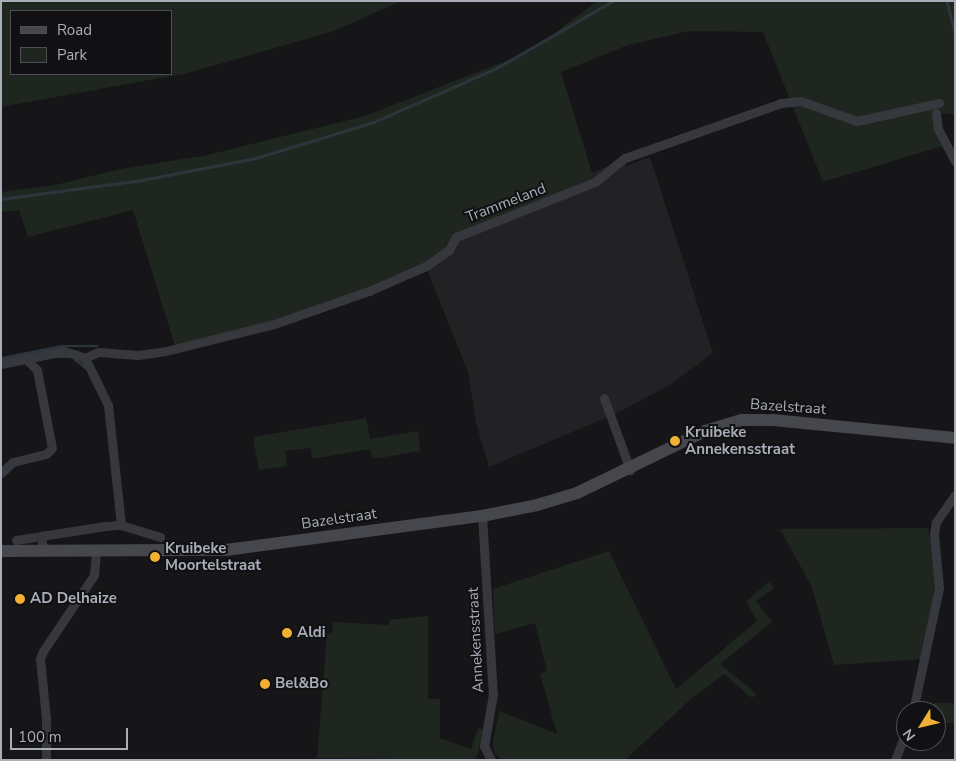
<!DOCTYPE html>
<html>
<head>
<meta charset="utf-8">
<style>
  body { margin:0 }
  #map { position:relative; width:956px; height:761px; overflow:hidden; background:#161618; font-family:"Nunito Sans",sans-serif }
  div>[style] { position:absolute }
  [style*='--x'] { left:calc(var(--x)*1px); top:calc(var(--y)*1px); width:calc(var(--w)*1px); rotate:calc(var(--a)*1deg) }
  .built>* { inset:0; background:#222225 }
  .green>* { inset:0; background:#1e261f }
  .stream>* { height:2.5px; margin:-1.25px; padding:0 1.25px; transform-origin:1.25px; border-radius:1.25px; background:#2c353c }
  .street>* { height:9px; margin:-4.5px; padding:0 4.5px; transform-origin:4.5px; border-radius:4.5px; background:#37383d }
  .secondary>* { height:12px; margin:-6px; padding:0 6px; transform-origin:6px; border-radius:6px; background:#45474d }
  .dots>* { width:14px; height:14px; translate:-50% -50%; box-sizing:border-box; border:2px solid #111113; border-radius:50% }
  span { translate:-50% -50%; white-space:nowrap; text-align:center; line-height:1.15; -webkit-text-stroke:4px #111113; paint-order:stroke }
  .street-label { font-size:15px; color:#a8adb8 }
  .poi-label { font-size:15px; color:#a8adb8; font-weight:700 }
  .left { translate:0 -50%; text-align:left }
  .frame { position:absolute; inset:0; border:2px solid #a8adb8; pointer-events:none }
  .legend { position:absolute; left:10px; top:10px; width:162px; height:65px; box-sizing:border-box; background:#111113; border:1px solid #4d4f55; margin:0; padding:6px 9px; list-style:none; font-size:15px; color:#a8adb8 }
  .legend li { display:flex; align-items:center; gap:10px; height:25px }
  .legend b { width:25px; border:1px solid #4d4f55 }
  .north { position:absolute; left:896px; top:701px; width:50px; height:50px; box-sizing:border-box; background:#111113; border:1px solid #4d4f55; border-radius:50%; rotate:234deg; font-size:14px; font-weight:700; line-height:20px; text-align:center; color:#a8adb8 }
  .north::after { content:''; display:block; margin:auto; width:18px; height:22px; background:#f2b134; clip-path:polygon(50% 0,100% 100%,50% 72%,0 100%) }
  .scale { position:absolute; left:10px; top:728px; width:118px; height:22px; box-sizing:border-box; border:2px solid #a8adb8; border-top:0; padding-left:6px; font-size:15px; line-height:18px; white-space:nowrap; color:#a8adb8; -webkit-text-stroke:4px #111113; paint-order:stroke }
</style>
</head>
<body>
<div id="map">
  <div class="built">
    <div style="clip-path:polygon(650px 157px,713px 353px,670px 385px,615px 414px,489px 467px,476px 423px,468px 372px,426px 267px,458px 238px,596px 185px,592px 173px,623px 160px,626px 166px)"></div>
  </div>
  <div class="green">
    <div style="clip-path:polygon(evenodd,1px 1px,401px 1px,334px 31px,188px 73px,1px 107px,1px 1px,171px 11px,171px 74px,11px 74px,11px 11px,171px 11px)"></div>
    <div style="clip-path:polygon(597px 1px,955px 1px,955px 114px,937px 113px,946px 145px,823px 182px,763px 32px,689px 31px,628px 45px,561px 72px,596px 186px,458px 238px,451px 252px,291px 322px,175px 346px,133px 210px,28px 237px,19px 210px,1px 212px,1px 192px,55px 185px,121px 169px,208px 155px,365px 116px,531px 51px)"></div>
    <div style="clip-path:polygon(366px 418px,370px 439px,418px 431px,420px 451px,373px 459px,370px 449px,312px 459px,311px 448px,285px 451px,287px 466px,259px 470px,253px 437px)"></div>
    <div style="clip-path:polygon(928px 528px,937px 576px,922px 659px,834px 665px,812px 587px,780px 529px)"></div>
    <div style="clip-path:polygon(609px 551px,676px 689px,757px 621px,746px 601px,769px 582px,774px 588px,756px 601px,772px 622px,720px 664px,757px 694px,752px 698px,724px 674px,692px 698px,625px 760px,502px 760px,495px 754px,493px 742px,499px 711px,557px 734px,540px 674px,547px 671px,535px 623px,495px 634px,493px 589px)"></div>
    <div style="clip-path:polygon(428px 616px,428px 699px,440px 699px,440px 738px,471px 749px,478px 728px,484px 730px,476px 760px,317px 758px,327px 634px,332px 634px,333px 622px,389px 625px,389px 620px)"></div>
    <div style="clip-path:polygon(934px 703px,955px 703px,955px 723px,936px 723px)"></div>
  </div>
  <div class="stream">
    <div style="--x:947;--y:1;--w:32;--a:76"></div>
    <div style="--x:1;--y:199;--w:142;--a:-7.7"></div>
    <div style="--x:142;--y:180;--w:116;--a:-10.9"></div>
    <div style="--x:256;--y:158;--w:123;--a:-17"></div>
    <div style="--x:374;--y:122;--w:132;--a:-23.7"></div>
    <div style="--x:495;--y:69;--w:136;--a:-30"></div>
    <div style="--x:51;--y:357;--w:19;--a:0"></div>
    <div style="--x:1;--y:358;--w:61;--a:-11.3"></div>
    <div style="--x:61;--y:346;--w:37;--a:0"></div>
    <div style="--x:75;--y:359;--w:14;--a:39"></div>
  </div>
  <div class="street">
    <div style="--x:936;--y:113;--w:16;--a:83"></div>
    <div style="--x:938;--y:129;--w:36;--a:62"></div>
    <div style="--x:85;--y:358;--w:14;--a:-25"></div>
    <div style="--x:98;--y:352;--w:40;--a:4.3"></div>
    <div style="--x:138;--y:355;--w:28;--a:-8"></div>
    <div style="--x:166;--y:351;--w:111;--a:-14"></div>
    <div style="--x:274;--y:324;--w:101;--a:-19.2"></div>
    <div style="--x:369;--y:291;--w:62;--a:-23.7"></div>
    <div style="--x:426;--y:266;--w:28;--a:-35"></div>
    <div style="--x:449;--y:250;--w:15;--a:-62"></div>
    <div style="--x:456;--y:237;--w:149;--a:-21.6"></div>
    <div style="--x:595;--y:182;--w:38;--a:-39"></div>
    <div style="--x:625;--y:158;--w:165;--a:-19.4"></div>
    <div style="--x:781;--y:103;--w:20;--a:-6"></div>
    <div style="--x:801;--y:101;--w:59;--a:19.7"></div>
    <div style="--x:857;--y:121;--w:84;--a:-12.4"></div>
    <div style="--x:1;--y:364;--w:64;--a:-11.7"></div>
    <div style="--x:64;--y:351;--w:22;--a:18"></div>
    <div style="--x:85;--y:358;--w:52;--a:63.9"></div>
    <div style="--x:108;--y:405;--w:121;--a:83.8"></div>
    <div style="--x:604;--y:398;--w:77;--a:70.1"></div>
    <div style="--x:1;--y:473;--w:16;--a:-43"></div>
    <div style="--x:13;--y:462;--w:34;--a:-14"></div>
    <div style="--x:46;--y:454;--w:8;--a:-45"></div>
    <div style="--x:52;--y:448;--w:79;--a:-100.9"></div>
    <div style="--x:37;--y:370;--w:14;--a:-135"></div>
    <div style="--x:482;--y:516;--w:178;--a:86.5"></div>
    <div style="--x:493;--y:694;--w:53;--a:99.8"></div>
    <div style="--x:484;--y:746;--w:16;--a:63"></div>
    <div style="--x:16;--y:540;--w:25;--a:-9"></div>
    <div style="--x:43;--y:550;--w:14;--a:-98"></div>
    <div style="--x:41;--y:536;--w:65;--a:-8.9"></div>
    <div style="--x:105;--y:526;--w:16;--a:-4"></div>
    <div style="--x:121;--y:525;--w:41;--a:17.1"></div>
    <div style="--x:913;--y:711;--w:126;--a:-78.1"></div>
    <div style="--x:939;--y:588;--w:54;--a:-95.3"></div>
    <div style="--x:934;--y:534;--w:12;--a:-81"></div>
    <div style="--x:936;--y:522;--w:33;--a:-55"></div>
    <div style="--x:46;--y:760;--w:41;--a:-90"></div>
    <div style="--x:46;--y:719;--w:60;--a:-95.7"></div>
    <div style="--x:40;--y:659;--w:9;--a:-69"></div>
    <div style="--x:43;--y:651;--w:92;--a:-56.1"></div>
    <div style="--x:94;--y:575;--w:25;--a:-85"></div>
    <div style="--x:895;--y:760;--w:31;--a:-69"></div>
  </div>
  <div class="secondary">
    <div style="--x:1;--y:551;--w:225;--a:-0.3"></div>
    <div style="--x:226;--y:550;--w:258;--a:-7.6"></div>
    <div style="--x:482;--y:516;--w:56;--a:-11.3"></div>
    <div style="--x:537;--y:505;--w:42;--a:-16.7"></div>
    <div style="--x:577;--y:493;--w:142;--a:-25.8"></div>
    <div style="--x:705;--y:431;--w:38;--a:-17"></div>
    <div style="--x:741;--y:420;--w:32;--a:0"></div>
    <div style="--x:773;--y:420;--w:183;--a:5.6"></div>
  </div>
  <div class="dots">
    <div style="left:675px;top:441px;background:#f2b134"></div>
    <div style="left:155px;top:557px;background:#f2b134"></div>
    <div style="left:20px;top:599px;background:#f2b134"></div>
    <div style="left:287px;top:633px;background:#f2b134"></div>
    <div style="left:265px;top:684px;background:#f2b134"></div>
  </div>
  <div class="street-label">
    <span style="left:506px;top:203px;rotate:-21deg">Trammeland</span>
    <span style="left:788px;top:407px;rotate:4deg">Bazelstraat</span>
    <span style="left:339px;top:519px;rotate:-8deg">Bazelstraat</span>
    <span style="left:476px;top:640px;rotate:-93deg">Annekensstraat</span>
  </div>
  <div class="poi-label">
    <span class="left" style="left:685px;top:441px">Kruibeke<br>Annekensstraat</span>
    <span class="left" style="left:165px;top:557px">Kruibeke<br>Moortelstraat</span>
    <span class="left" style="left:30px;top:599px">AD Delhaize</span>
    <span class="left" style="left:297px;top:633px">Aldi</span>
    <span class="left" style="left:275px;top:684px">Bel&amp;Bo</span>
  </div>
  <div class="frame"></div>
  <ul class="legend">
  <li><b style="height:6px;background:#45474d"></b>Road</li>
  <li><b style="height:14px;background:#1e261f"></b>Park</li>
  </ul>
  <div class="north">N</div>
  <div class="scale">100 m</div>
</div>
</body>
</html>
